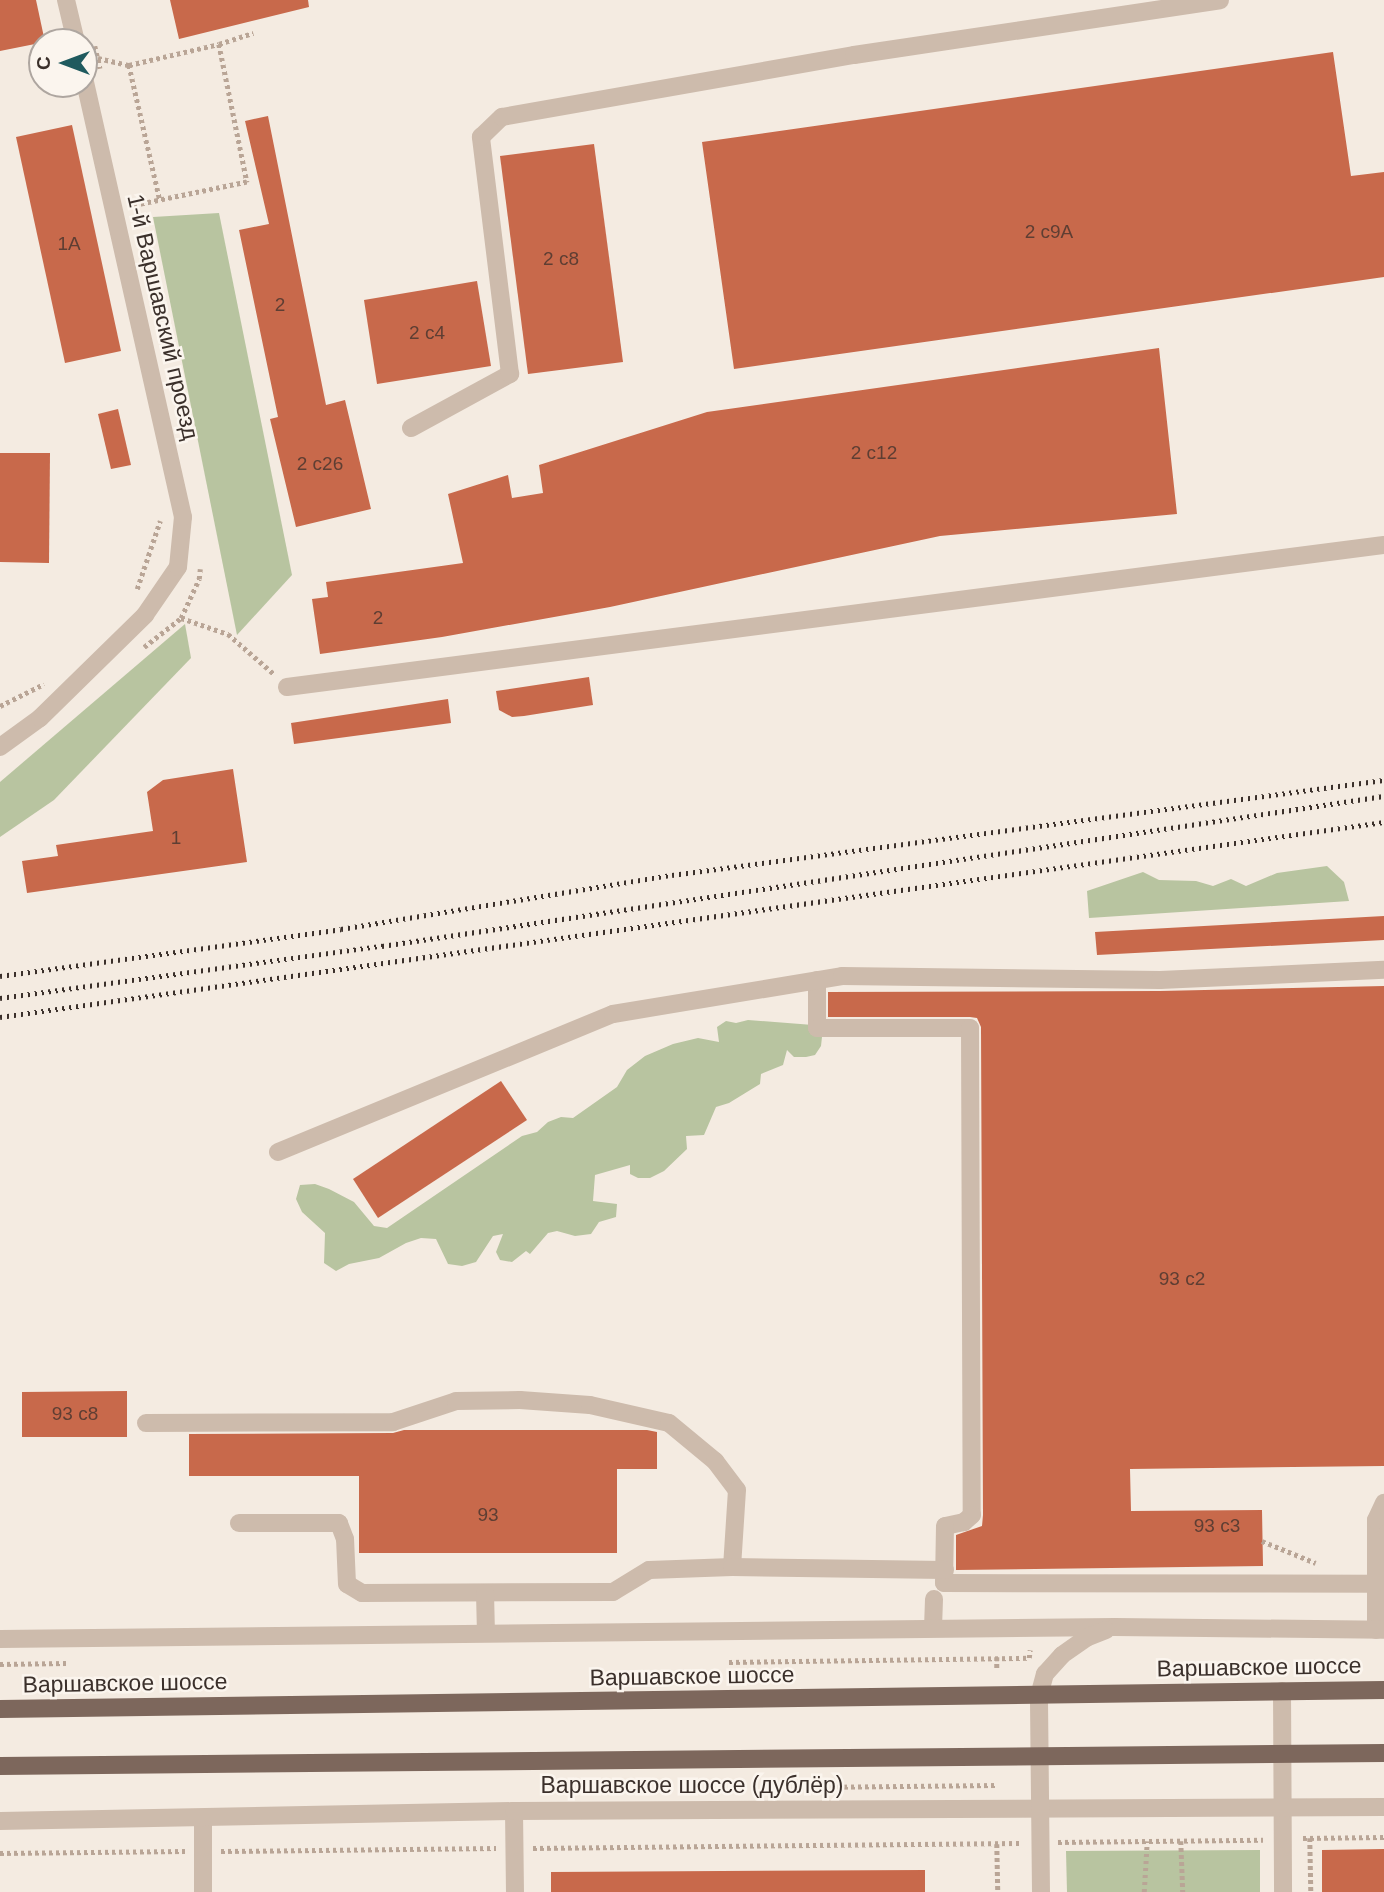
<!DOCTYPE html>
<html>
<head>
<meta charset="utf-8">
<style>
  body { margin:0 }
  #map { position:relative; width:1384px; height:1892px; overflow:hidden; background:#f4ebe1; font-family:Arial,sans-serif }
  div>[style] { position:absolute }
  [style*='--x'] { left:calc(var(--x)*1px); top:calc(var(--y)*1px); width:calc(var(--w)*1px); rotate:calc(var(--a)*1deg) }
  .green>* { inset:0; background:#b8c4a0 }
  .building>* { inset:0; background:#c8694b }
  .path>* { height:4.5px; margin-top:-2.25px; transform-origin:0; background:repeating-linear-gradient(90deg,#b9a596 0 3.5px,transparent 0 7px) }
  .minor>* { height:18px; margin:-9px; padding:0 9px; transform-origin:9px; border-radius:9px; background:#cdbbac }
  .major>* { height:18px; margin:-9px; padding:0 9px; transform-origin:9px; border-radius:9px; background:#7d675c }
  .rail>* { height:5px; margin-top:-2.5px; transform-origin:0; background:repeating-linear-gradient(90deg,#3b302b 0 2px,transparent 0 7px) }
  span { translate:-50% -50%; white-space:nowrap; text-align:center; line-height:1.15; -webkit-text-stroke:5px #fbf5ee; paint-order:stroke }
  .number-label { font-size:19px; color:#5e3e33 }
  .number-label span { -webkit-text-stroke-width:0 }
  .street-label { font-size:23px; color:#3b302b }
  .north { position:absolute; left:28px; top:28px; width:70px; height:70px; box-sizing:border-box; background:#fbf5ee; border:2px solid #aea6a0; border-radius:50%; rotate:270deg; font-size:19px; font-weight:700; line-height:28px; text-align:center; color:#3b302b }
  .north::after { content:''; display:block; margin:auto; width:24px; height:32px; background:#1f5a5e; clip-path:polygon(50% 0,100% 100%,50% 72%,0 100%) }
</style>
</head>
<body>
<div id="map">
  <div class="green">
    <div style="clip-path:polygon(219px 213px,292px 575px,237px 635px,153px 217px)"></div>
    <div style="clip-path:polygon(185px 624px,191px 658px,54px 800px,0 837px,0 782px)"></div>
    <div style="clip-path:polygon(1327px 866px,1344px 882px,1349px 901px,1089px 918px,1087px 891px,1143px 872px,1159px 880px,1196px 881px,1213px 886px,1231px 879px,1246px 886px,1277px 873px)"></div>
    <div style="clip-path:polygon(748px 1020px,813px 1025px,822px 1037px,821px 1046px,815px 1055px,806px 1057px,794px 1057px,787px 1050px,783px 1065px,761px 1074px,760px 1084px,729px 1103px,716px 1107px,704px 1135px,686px 1136px,687px 1149px,664px 1171px,650px 1178px,638px 1178px,630px 1174px,630px 1165px,595px 1175px,593px 1201px,617px 1204px,616px 1217px,599px 1222px,591px 1234px,575px 1236px,557px 1231px,548px 1233px,530px 1254px,526px 1251px,512px 1262px,500px 1260px,496px 1252px,503px 1234px,493px 1236px,476px 1262px,462px 1266px,448px 1264px,436px 1239px,421px 1238px,406px 1243px,379px 1258px,349px 1264px,336px 1271px,324px 1263px,325px 1233px,302px 1212px,296px 1199px,300px 1185px,315px 1184px,329px 1189px,354px 1202px,374px 1226px,387px 1228px,522px 1136px,537px 1132px,548px 1122px,561px 1117px,573px 1118px,617px 1087px,627px 1070px,645px 1056px,673px 1044px,698px 1038px,719px 1042px,717px 1027px,726px 1021px,736px 1023px)"></div>
    <div style="clip-path:polygon(1260px 1850px,1260px 1892px,1067px 1892px,1066px 1851px)"></div>
  </div>
  <div class="building">
    <div style="clip-path:polygon(0 0,36px 0,45px 42px,0 51px)"></div>
    <div style="clip-path:polygon(170px 0,308px 0,309px 7px,179px 39px)"></div>
    <div style="clip-path:polygon(1333px 52px,1351px 176px,1384px 172px,1384px 277px,734px 369px,702px 142px)"></div>
    <div style="clip-path:polygon(268px 116px,326px 405px,345px 400px,371px 509px,296px 527px,270px 419px,278px 417px,239px 230px,269px 224px,245px 121px)"></div>
    <div style="clip-path:polygon(72px 125px,121px 351px,65px 363px,16px 137px)"></div>
    <div style="clip-path:polygon(594px 144px,623px 362px,528px 374px,500px 156px)"></div>
    <div style="clip-path:polygon(477px 281px,491px 366px,377px 384px,364px 300px)"></div>
    <div style="clip-path:polygon(1159px 348px,1177px 514px,940px 536px,610px 607px,442px 637px,320px 654px,312px 599px,328px 597px,326px 582px,463px 563px,448px 494px,508px 475px,512px 498px,543px 493px,539px 465px,707px 412px)"></div>
    <div style="clip-path:polygon(118px 409px,131px 465px,111px 469px,98px 414px)"></div>
    <div style="clip-path:polygon(0 453px,50px 453px,49px 563px,0 562px)"></div>
    <div style="clip-path:polygon(589px 677px,593px 705px,524px 716px,512px 717px,499px 710px,496px 691px)"></div>
    <div style="clip-path:polygon(448px 699px,451px 723px,294px 744px,291px 723px)"></div>
    <div style="clip-path:polygon(233px 769px,247px 862px,27px 893px,22px 861px,58px 856px,56px 845px,153px 831px,147px 792px,163px 780px)"></div>
    <div style="clip-path:polygon(1384px 916px,1384px 940px,1097px 955px,1095px 932px)"></div>
    <div style="clip-path:polygon(1384px 986px,1384px 1466px,1130px 1469px,1131px 1511px,1262px 1510px,1263px 1566px,956px 1570px,956px 1535px,982px 1526px,983px 1515px,981px 1027px,977px 1018px,970px 1017px,828px 1017px,828px 992px,1160px 991px)"></div>
    <div style="clip-path:polygon(501px 1081px,527px 1120px,378px 1218px,353px 1179px)"></div>
    <div style="clip-path:polygon(127px 1391px,127px 1437px,22px 1437px,22px 1392px)"></div>
    <div style="clip-path:polygon(404px 1430px,647px 1430px,657px 1432px,657px 1469px,617px 1469px,617px 1553px,359px 1553px,359px 1476px,189px 1476px,189px 1434px,393px 1433px)"></div>
    <div style="clip-path:polygon(1384px 1849px,1384px 1892px,1322px 1892px,1322px 1850px)"></div>
    <div style="clip-path:polygon(925px 1870px,925px 1892px,551px 1892px,551px 1872px)"></div>
  </div>
  <div class="path">
    <div style="--x:219;--y:44;--w:36;--a:-18"></div>
    <div style="--x:95;--y:46;--w:23;--a:77"></div>
    <div style="--x:98;--y:58;--w:32;--a:13"></div>
    <div style="--x:129;--y:65;--w:92;--a:-13.1"></div>
    <div style="--x:219;--y:44;--w:141;--a:78.5"></div>
    <div style="--x:247;--y:182;--w:118;--a:168.3"></div>
    <div style="--x:129;--y:65;--w:139;--a:77.1"></div>
    <div style="--x:137;--y:589;--w:72;--a:-71.3"></div>
    <div style="--x:181;--y:618;--w:50;--a:18.8"></div>
    <div style="--x:228;--y:634;--w:61;--a:41"></div>
    <div style="--x:144;--y:647;--w:47;--a:-38.1"></div>
    <div style="--x:181;--y:618;--w:43;--a:-65.2"></div>
    <div style="--x:199;--y:579;--w:10;--a:-84"></div>
    <div style="--x:0;--y:706;--w:49;--a:-26.6"></div>
    <div style="--x:1262;--y:1541;--w:58;--a:22.2"></div>
    <div style="--x:997;--y:1657;--w:12;--a:90"></div>
    <div style="--x:729;--y:1662;--w:300;--a:-0.8"></div>
    <div style="--x:1029;--y:1658;--w:8;--a:-83"></div>
    <div style="--x:0;--y:1664;--w:66;--a:-0.9"></div>
    <div style="--x:809;--y:1787;--w:188;--a:-0.6"></div>
    <div style="--x:1303;--y:1838;--w:81;--a:-0.7"></div>
    <div style="--x:1310;--y:1838;--w:54;--a:88.9"></div>
    <div style="--x:1181;--y:1841;--w:51;--a:87.8"></div>
    <div style="--x:1058;--y:1842;--w:205;--a:-0.6"></div>
    <div style="--x:997;--y:1844;--w:48;--a:88.8"></div>
    <div style="--x:533;--y:1848;--w:488;--a:-0.6"></div>
    <div style="--x:221;--y:1851;--w:275;--a:-0.6"></div>
    <div style="--x:0;--y:1853;--w:185;--a:-0.6"></div>
    <div style="--x:1144;--y:1892;--w:51;--a:-86.6"></div>
  </div>
  <div class="minor">
    <div style="--x:66;--y:0;--w:43;--a:76.6"></div>
    <div style="--x:411;--y:428;--w:113;--a:-28.6"></div>
    <div style="--x:510;--y:374;--w:239;--a:-97"></div>
    <div style="--x:481;--y:137;--w:29;--a:-44"></div>
    <div style="--x:502;--y:117;--w:357;--a:-10"></div>
    <div style="--x:854;--y:55;--w:370;--a:-8.5"></div>
    <div style="--x:287;--y:687;--w:1106;--a:-7.38"></div>
    <div style="--x:0;--y:747;--w:49;--a:-35.9"></div>
    <div style="--x:40;--y:718;--w:147;--a:-44.4"></div>
    <div style="--x:145;--y:615;--w:58;--a:-55.5"></div>
    <div style="--x:178;--y:567;--w:50;--a:-84.3"></div>
    <div style="--x:183;--y:517;--w:449;--a:-102.7"></div>
    <div style="--x:817;--y:980;--w:48;--a:90"></div>
    <div style="--x:817;--y:1028;--w:153;--a:0"></div>
    <div style="--x:970;--y:1028;--w:487;--a:89.8"></div>
    <div style="--x:972;--y:1515;--w:11;--a:139"></div>
    <div style="--x:964;--y:1522;--w:19;--a:168"></div>
    <div style="--x:945;--y:1526;--w:57;--a:91"></div>
    <div style="--x:944;--y:1583;--w:432;--a:0.1"></div>
    <div style="--x:278;--y:1152;--w:362;--a:-22.4"></div>
    <div style="--x:613;--y:1014;--w:232;--a:-9.4"></div>
    <div style="--x:842;--y:976;--w:318;--a:0.7"></div>
    <div style="--x:1160;--y:980;--w:224;--a:-2.6"></div>
    <div style="--x:146;--y:1423;--w:247;--a:-0.2"></div>
    <div style="--x:393;--y:1422;--w:66;--a:-18.4"></div>
    <div style="--x:456;--y:1401;--w:64;--a:-0.9"></div>
    <div style="--x:520;--y:1400;--w:70;--a:4.1"></div>
    <div style="--x:590;--y:1405;--w:81;--a:12.8"></div>
    <div style="--x:669;--y:1423;--w:60;--a:39.6"></div>
    <div style="--x:715;--y:1461;--w:36;--a:53"></div>
    <div style="--x:737;--y:1490;--w:77;--a:93.7"></div>
    <div style="--x:732;--y:1567;--w:83;--a:177.9"></div>
    <div style="--x:649;--y:1570;--w:42;--a:148.6"></div>
    <div style="--x:613;--y:1592;--w:251;--a:179.8"></div>
    <div style="--x:362;--y:1593;--w:17;--a:-149"></div>
    <div style="--x:347;--y:1584;--w:45;--a:-92.5"></div>
    <div style="--x:345;--y:1539;--w:17;--a:-111"></div>
    <div style="--x:339;--y:1523;--w:100;--a:180"></div>
    <div style="--x:732;--y:1567;--w:213;--a:0.8"></div>
    <div style="--x:485;--y:1593;--w:40;--a:88.6"></div>
    <div style="--x:933;--y:1628;--w:29;--a:-88"></div>
    <div style="--x:1376;--y:1630;--w:110;--a:-90"></div>
    <div style="--x:1376;--y:1520;--w:19;--a:-65"></div>
    <div style="--x:0;--y:1639;--w:1115;--a:-0.62"></div>
    <div style="--x:1115;--y:1627;--w:269;--a:0.6"></div>
    <div style="--x:1282;--y:1691;--w:201;--a:89.7"></div>
    <div style="--x:514;--y:1811;--w:81;--a:89.3"></div>
    <div style="--x:203;--y:1818;--w:74;--a:90"></div>
    <div style="--x:0;--y:1821;--w:514;--a:-1.11"></div>
    <div style="--x:514;--y:1811;--w:870;--a:-0.26"></div>
    <div style="--x:1041;--y:1892;--w:196;--a:-90.6"></div>
    <div style="--x:1039;--y:1696;--w:23;--a:-75"></div>
    <div style="--x:1045;--y:1674;--w:25;--a:-48"></div>
    <div style="--x:1062;--y:1655;--w:32;--a:-35"></div>
    <div style="--x:1088;--y:1637;--w:19;--a:-21"></div>
  </div>
  <div class="major">
    <div style="--x:0;--y:1709;--w:1384;--a:-0.79"></div>
    <div style="--x:0;--y:1766;--w:1384;--a:-0.54"></div>
  </div>
  <div class="rail">
    <div style="--x:0;--y:976;--w:344;--a:-7.8"></div>
    <div style="--x:341;--y:929;--w:335;--a:-9.3"></div>
    <div style="--x:672;--y:875;--w:718;--a:-7.6"></div>
    <div style="--x:0;--y:998;--w:386;--a:-7.8"></div>
    <div style="--x:382;--y:946;--w:1013;--a:-8.51"></div>
    <div style="--x:0;--y:1017;--w:1398;--a:-8.02"></div>
  </div>
  <div class="number-label">
    <span style="left:1049px;top:232px">2 с9А</span>
    <span style="left:69px;top:244px">1А</span>
    <span style="left:561px;top:259px">2 с8</span>
    <span style="left:280px;top:305px">2</span>
    <span style="left:427px;top:333px">2 с4</span>
    <span style="left:874px;top:453px">2 с12</span>
    <span style="left:320px;top:464px">2 с26</span>
    <span style="left:378px;top:618px">2</span>
    <span style="left:176px;top:838px">1</span>
    <span style="left:1182px;top:1279px">93 с2</span>
    <span style="left:75px;top:1414px">93 с8</span>
    <span style="left:488px;top:1515px">93</span>
    <span style="left:1217px;top:1526px">93 с3</span>
  </div>
  <div class="street-label">
    <span style="left:163px;top:317px;rotate:77deg">1-й Варшавский проезд</span>
    <span style="left:1259px;top:1667px;rotate:-1deg">Варшавское шоссе</span>
    <span style="left:692px;top:1676px;rotate:-1deg">Варшавское шоссе</span>
    <span style="left:125px;top:1683px;rotate:-1deg">Варшавское шоссе</span>
    <span style="left:692px;top:1785px">Варшавское шоссе (дублёр)</span>
  </div>
  <div class="north">С</div>
</div>
</body>
</html>
